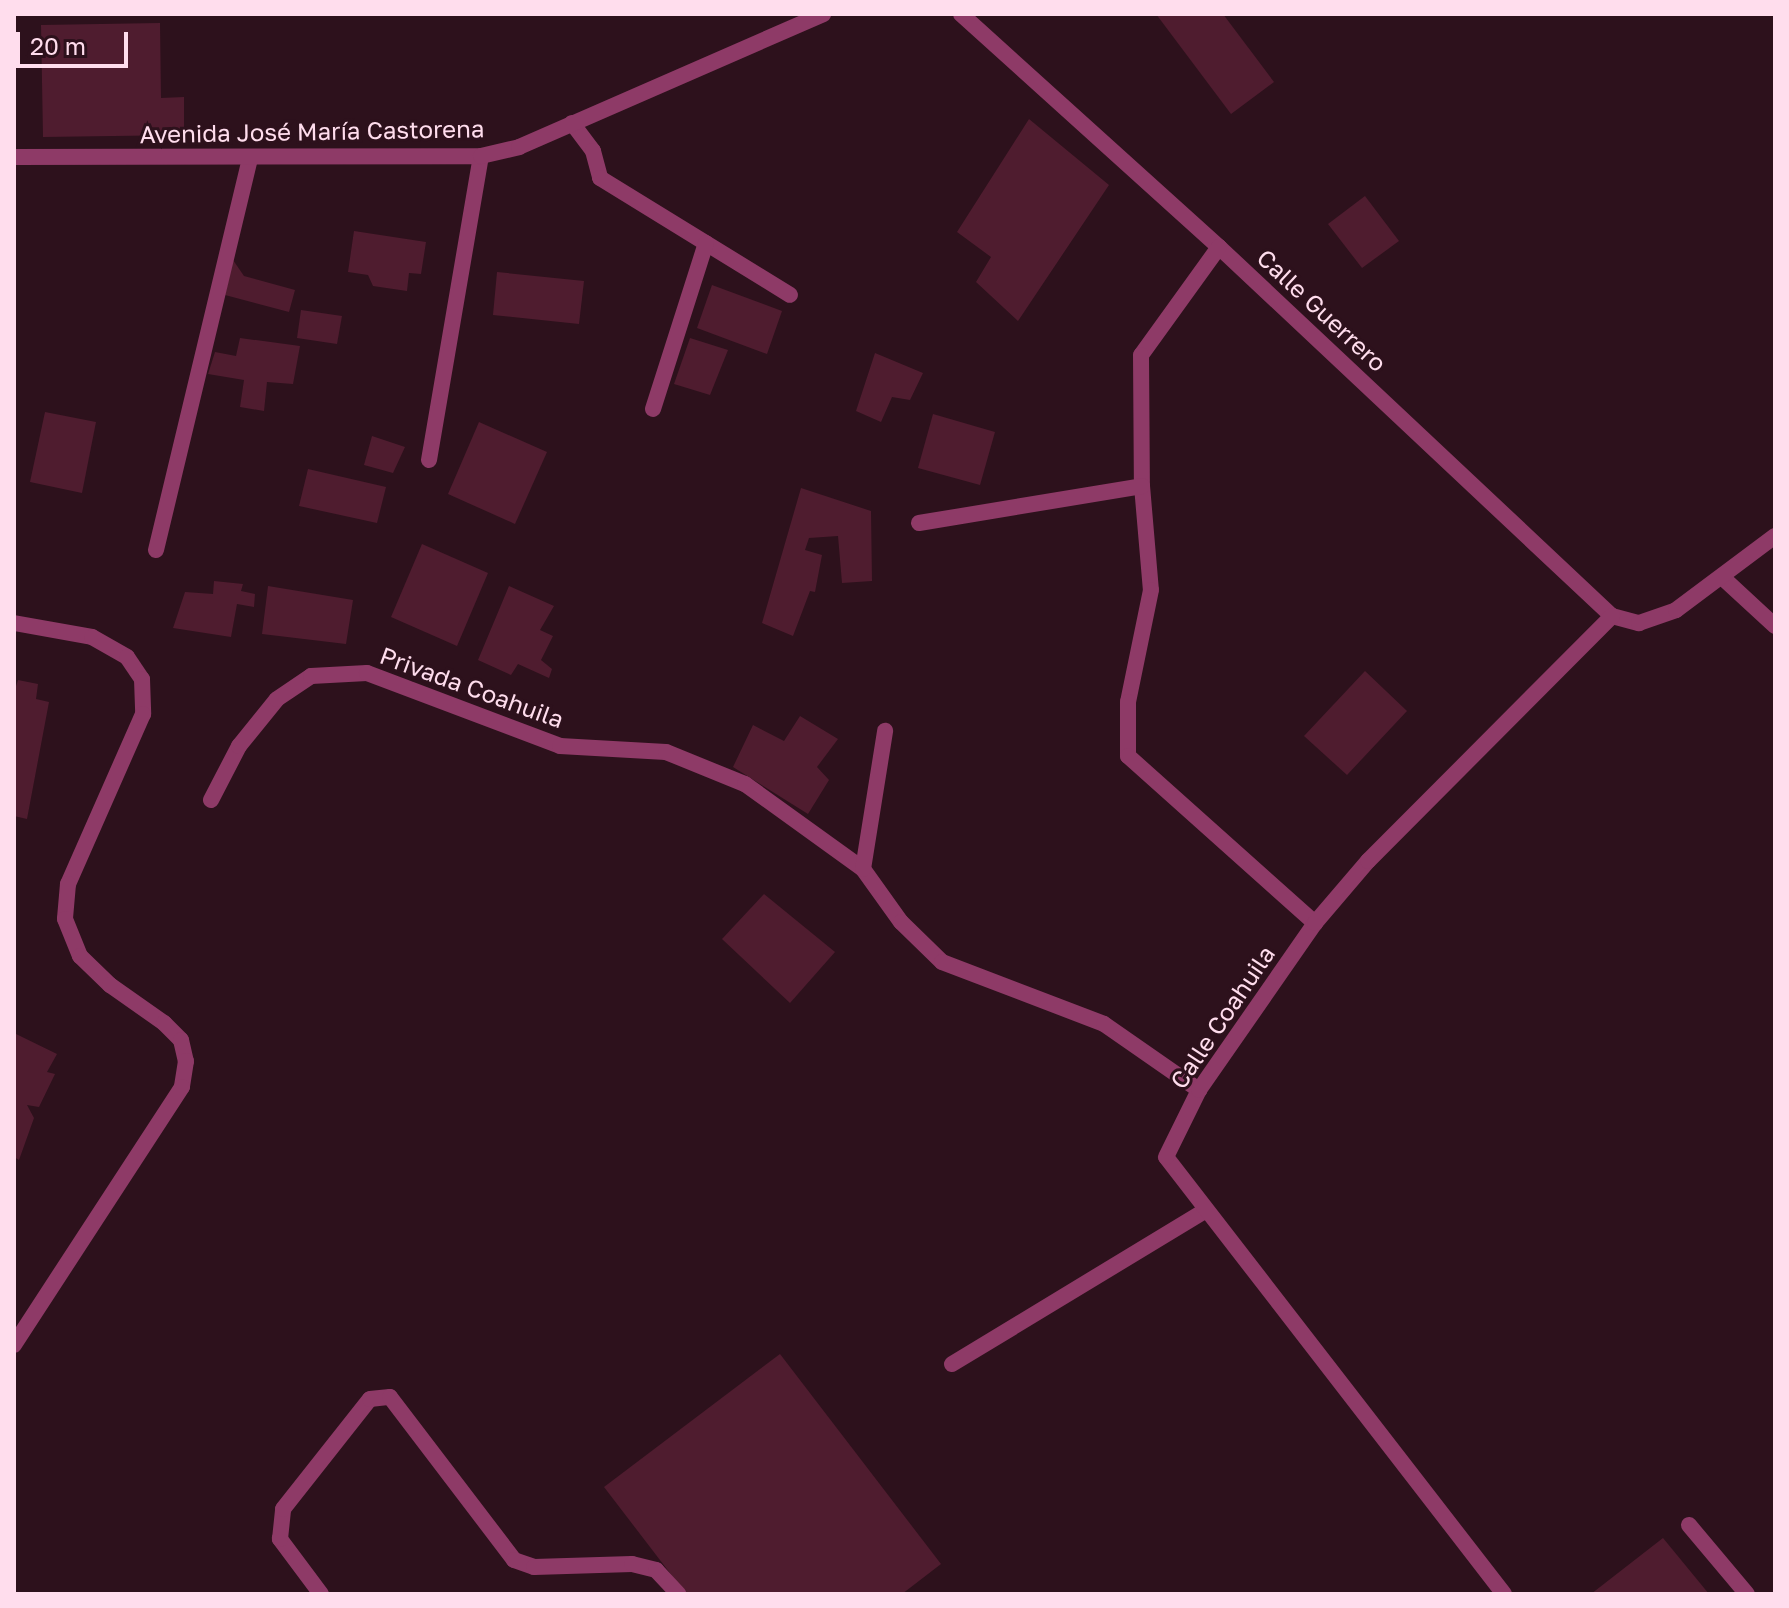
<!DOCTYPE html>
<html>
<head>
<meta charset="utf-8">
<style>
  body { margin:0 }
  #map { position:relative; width:1789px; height:1608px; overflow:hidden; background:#2d111c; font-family:"Golos Text",sans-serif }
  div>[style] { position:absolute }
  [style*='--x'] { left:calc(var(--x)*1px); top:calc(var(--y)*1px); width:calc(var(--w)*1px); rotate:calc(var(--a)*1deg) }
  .building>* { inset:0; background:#4f1c2f }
  .service>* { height:16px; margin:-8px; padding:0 8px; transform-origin:8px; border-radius:8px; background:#8e3a67 }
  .minor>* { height:16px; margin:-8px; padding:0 8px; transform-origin:8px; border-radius:8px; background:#8e3a67 }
  .tertiary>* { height:16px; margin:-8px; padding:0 8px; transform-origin:8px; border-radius:8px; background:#8e3a67 }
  span { translate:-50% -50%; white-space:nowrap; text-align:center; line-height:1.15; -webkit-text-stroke:6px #2d111c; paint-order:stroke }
  .street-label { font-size:24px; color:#ffdded }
  .frame { position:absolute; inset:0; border:16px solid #ffdded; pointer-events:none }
  .scale { position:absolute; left:16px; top:32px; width:112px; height:36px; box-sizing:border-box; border:4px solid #ffdded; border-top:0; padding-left:10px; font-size:24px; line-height:28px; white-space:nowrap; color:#ffdded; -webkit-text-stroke:6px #2d111c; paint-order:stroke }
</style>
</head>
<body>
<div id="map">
  <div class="building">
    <div style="clip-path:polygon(1156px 14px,1223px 14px,1274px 82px,1231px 114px)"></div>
    <div style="clip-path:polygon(160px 23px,161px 98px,184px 97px,184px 135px,43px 137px,41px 25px)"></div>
    <div style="clip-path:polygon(1029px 119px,1109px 185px,1018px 321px,976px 282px,991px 257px,957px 232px)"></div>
    <div style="clip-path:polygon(1365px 196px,1399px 241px,1362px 268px,1328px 224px)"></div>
    <div style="clip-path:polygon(354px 231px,426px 242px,421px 274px,409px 273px,407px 291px,373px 286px,368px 275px,348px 272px)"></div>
    <div style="clip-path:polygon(233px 260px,244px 276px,295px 290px,289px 312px,225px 295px)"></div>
    <div style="clip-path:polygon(497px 272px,584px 281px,579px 324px,493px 315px)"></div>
    <div style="clip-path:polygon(712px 285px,782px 311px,767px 354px,697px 328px)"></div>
    <div style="clip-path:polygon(301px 310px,342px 316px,337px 344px,297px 338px)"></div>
    <div style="clip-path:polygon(240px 338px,300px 346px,293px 384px,267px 382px,264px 411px,240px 407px,244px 380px,208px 374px,215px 352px,236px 356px)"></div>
    <div style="clip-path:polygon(690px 338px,728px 350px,710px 395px,674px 384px)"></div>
    <div style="clip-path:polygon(875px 353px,923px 373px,910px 400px,892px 397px,881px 422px,856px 411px)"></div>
    <div style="clip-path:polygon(45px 412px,96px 422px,82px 493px,30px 482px)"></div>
    <div style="clip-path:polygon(933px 414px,995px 432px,980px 485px,918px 468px)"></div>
    <div style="clip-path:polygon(479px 422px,547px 452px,515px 524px,448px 494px)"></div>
    <div style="clip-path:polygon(372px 436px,405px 447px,393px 473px,364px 465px)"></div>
    <div style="clip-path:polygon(308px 469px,386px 487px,377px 523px,299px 506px)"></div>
    <div style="clip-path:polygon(801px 488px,871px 511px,872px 581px,842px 583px,838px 536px,809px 538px,805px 550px,822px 555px,815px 592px,810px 591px,793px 636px,762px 623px)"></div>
    <div style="clip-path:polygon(422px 544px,488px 573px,457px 646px,391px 617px)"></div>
    <div style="clip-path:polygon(214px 581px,243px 584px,241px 591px,255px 594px,254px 607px,237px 604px,231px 637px,173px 628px,185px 592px,213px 594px)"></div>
    <div style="clip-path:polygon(268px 586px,353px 600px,346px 644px,262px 634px)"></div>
    <div style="clip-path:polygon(509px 586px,554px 606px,540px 630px,553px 636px,541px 660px,552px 669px,549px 678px,518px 664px,511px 675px,478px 660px)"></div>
    <div style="clip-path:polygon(1365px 671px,1407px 711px,1347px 775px,1304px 736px)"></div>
    <div style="clip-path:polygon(18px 680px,38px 684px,36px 699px,49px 702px,27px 819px,14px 816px,14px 692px)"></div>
    <div style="clip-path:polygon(800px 716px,838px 739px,817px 767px,829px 780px,808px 814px,733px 767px,753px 725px,784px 741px)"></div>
    <div style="clip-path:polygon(764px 894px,835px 952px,790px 1003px,722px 939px)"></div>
    <div style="clip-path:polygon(14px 1033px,57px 1054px,47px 1072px,55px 1074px,39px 1107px,27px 1105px,34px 1118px,19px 1160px,14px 1157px)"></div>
    <div style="clip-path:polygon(780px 1354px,941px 1564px,902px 1594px,686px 1594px,604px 1487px)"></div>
    <div style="clip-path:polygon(1663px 1538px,1709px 1594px,1591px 1594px)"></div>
  </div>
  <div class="service">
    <div style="--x:1723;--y:578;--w:71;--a:42.7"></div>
    <div style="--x:1689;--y:1525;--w:90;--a:50"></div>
    <div style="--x:321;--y:1594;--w:69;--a:-126.7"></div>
    <div style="--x:280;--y:1539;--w:30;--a:-84"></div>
    <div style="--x:283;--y:1509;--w:140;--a:-51.7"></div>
    <div style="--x:370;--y:1399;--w:20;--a:-6"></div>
    <div style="--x:390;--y:1397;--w:205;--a:52.7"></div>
    <div style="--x:514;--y:1560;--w:21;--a:19"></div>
    <div style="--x:534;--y:1567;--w:98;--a:-1.8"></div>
    <div style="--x:632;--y:1564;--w:25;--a:14"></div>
    <div style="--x:656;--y:1570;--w:33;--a:47"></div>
  </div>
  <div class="minor">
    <div style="--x:961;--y:14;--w:348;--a:42.1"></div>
    <div style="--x:1219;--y:247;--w:539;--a:43.2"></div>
    <div style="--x:1612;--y:616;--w:28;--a:15"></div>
    <div style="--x:1639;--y:623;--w:39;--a:-19"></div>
    <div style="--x:1676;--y:610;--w:124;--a:-36.8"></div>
    <div style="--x:572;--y:123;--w:35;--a:53"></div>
    <div style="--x:593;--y:151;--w:28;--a:75"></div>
    <div style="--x:600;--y:178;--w:223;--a:31.6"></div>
    <div style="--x:1219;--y:247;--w:133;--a:125.8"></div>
    <div style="--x:1141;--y:355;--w:131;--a:89.6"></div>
    <div style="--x:1142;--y:486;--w:104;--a:85.1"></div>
    <div style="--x:1151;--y:590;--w:114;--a:101.6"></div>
    <div style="--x:1128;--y:702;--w:54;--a:90"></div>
    <div style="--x:1128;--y:756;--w:251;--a:41.8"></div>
    <div style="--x:653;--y:409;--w:174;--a:-72.3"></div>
    <div style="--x:429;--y:460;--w:308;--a:-80.3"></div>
    <div style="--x:919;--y:523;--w:226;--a:-9.4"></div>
    <div style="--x:156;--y:550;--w:402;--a:-76.5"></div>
    <div style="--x:14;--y:623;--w:79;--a:10.2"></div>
    <div style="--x:92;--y:637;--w:40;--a:29.7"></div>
    <div style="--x:127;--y:657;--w:27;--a:56"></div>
    <div style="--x:142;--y:679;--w:35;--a:88"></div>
    <div style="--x:143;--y:714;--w:186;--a:113.8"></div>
    <div style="--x:68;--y:884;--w:35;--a:95"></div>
    <div style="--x:65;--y:919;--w:40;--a:68"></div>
    <div style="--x:80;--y:956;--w:42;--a:44"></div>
    <div style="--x:110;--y:985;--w:66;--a:35.1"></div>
    <div style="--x:164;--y:1023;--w:24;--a:45"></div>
    <div style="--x:181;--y:1040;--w:22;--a:77"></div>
    <div style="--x:186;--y:1061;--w:26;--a:99"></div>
    <div style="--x:182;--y:1087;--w:308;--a:123.1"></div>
    <div style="--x:211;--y:800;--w:61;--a:-62.6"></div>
    <div style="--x:239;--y:746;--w:60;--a:-51"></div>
    <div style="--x:277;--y:699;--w:41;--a:-34.1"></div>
    <div style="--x:311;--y:676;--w:56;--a:-3.1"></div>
    <div style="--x:367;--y:673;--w:206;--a:20.7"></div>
    <div style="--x:560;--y:746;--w:106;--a:3.2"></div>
    <div style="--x:666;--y:752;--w:85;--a:22.1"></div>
    <div style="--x:745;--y:784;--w:145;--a:35.8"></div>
    <div style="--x:863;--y:869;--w:65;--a:54.4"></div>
    <div style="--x:901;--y:922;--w:57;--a:44.3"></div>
    <div style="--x:942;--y:962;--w:173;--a:20.9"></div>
    <div style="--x:1104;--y:1024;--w:116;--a:34.8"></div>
    <div style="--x:863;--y:869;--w:140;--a:-80.9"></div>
    <div style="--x:952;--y:1364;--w:297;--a:-31.2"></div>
    <div style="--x:1504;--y:1594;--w:552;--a:-127.72"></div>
    <div style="--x:1166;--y:1157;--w:75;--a:-63.8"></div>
    <div style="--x:1199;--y:1090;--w:203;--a:-55.2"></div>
    <div style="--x:1315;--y:923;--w:82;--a:-49.5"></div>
    <div style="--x:1368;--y:861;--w:346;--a:-45.1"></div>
  </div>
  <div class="tertiary">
    <div style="--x:14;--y:157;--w:467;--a:-0.1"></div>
    <div style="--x:481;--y:156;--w:39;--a:-13"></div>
    <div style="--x:519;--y:147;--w:332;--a:-23.6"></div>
  </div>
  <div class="street-label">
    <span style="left:312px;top:131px;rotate:-1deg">Avenida José María Castorena</span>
    <span style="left:1322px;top:310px;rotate:43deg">Calle Guerrero</span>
    <span style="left:472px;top:687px;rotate:20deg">Privada Coahuila</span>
    <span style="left:1222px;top:1017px;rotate:-56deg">Calle Coahuila</span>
  </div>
  <div class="frame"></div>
  <div class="scale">20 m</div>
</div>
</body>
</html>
